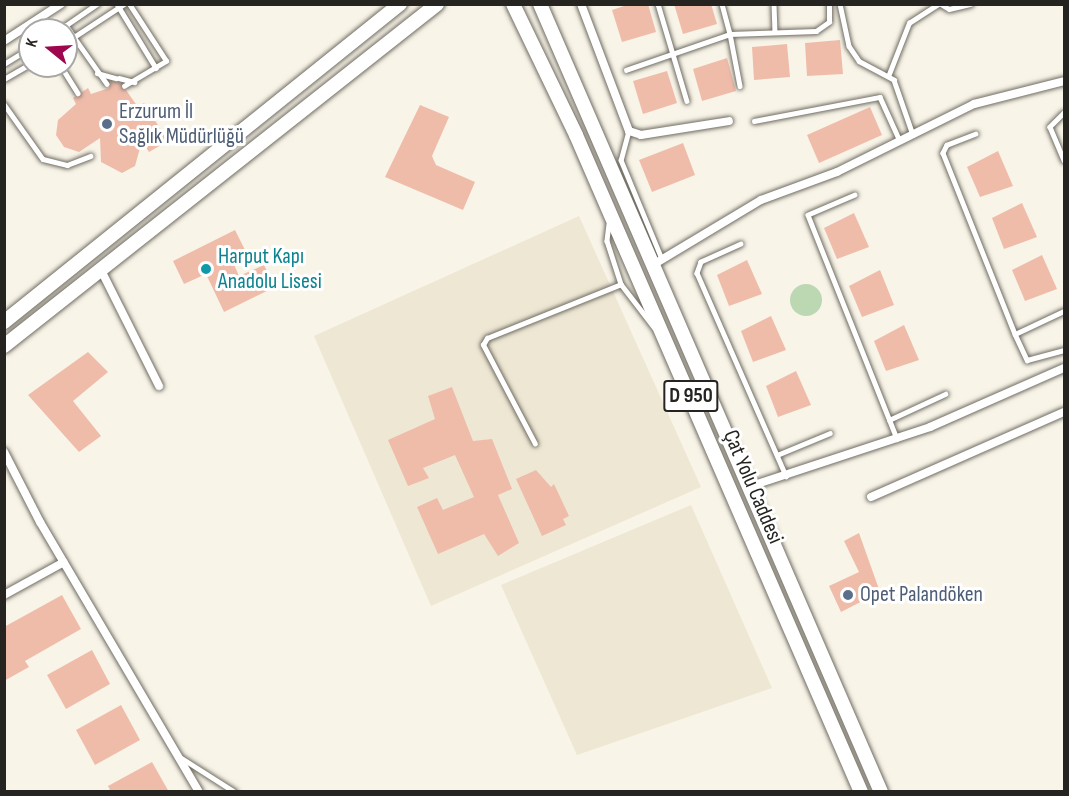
<!DOCTYPE html>
<html>
<head>
<meta charset="utf-8">
<style>
  body { margin:0 }
  #map { position:relative; width:1069px; height:796px; overflow:hidden; background:#f8f4e8; font-family:"Sofia Sans Condensed",sans-serif }
  div>[style] { position:absolute }
  [style*='--x'] { left:calc(var(--x)*1px); top:calc(var(--y)*1px); width:calc(var(--w)*1px); rotate:calc(var(--a)*1deg) }
  .built>* { inset:0; background:#eee7d4 }
  .green>* { inset:0; background:#bbd8b2 }
  .round { border-radius:50% }
  .building>* { inset:0; background:#f0bcaa }
  .roads { filter:drop-shadow(0 0 2px #706c62) drop-shadow(0 0 2px #706c62) }
  .service>* { height:4.5px; margin:-2.25px; padding:0 2.25px; transform-origin:2.25px; border-radius:2.25px; background:#fff }
  .minor>* { height:8px; margin:-4px; padding:0 4px; transform-origin:4px; border-radius:4px; background:#fff }
  .primary>* { height:14px; margin:-7px; padding:0 7px; transform-origin:7px; border-radius:7px; background:#fff }
  .trunk>* { height:14px; margin:-7px; padding:0 7px; transform-origin:7px; border-radius:7px; background:#fff }
  .dots>* { width:16px; height:16px; translate:-50% -50%; box-sizing:border-box; border:3px solid #fff; border-radius:50% }
  span { translate:-50% -50%; white-space:nowrap; text-align:center; line-height:1.15; -webkit-text-stroke:6px #fff; paint-order:stroke }
  .shield-label span { padding:2px 4px; background:#fff; border:2px solid; border-radius:4px; -webkit-text-stroke-width:0 }
  .shield-label { font-size:21px; color:#262420; font-weight:700 }
  .service-label { font-size:22px; color:#4e5e75 }
  .left { translate:0 -50%; text-align:left }
  .culture-label { font-size:22px; color:#0d838f }
  .street-label { font-size:22px; color:#262420 }
  .frame { position:absolute; inset:0; border:6px solid #262420; pointer-events:none }
  .north { position:absolute; left:18px; top:18px; width:60px; height:60px; box-sizing:border-box; background:#fff; border:2px solid #a8a7a6; border-radius:50%; rotate:288deg; font-size:16px; font-weight:700; line-height:24px; text-align:center; color:#262420 }
  .north::after { content:''; display:block; margin:auto; width:21px; height:27px; background:#9e0650; clip-path:polygon(50% 0,100% 100%,50% 72%,0 100%) }
</style>
</head>
<body>
<div id="map">
  <div class="built">
    <div style="clip-path:polygon(579px 216px,701px 487px,431px 606px,314px 336px)"></div>
    <div style="clip-path:polygon(691px 505px,772px 688px,577px 755px,501px 585px)"></div>
  </div>
  <div class="green">
    <div class="round" style="left:790px;top:284px;width:32px;height:32px"></div>
  </div>
  <div class="building">
    <div style="clip-path:polygon(630px 4px,648px 4px,656px 32px,622px 42px,612px 10px)"></div>
    <div style="clip-path:polygon(674px 4px,711px 4px,717px 24px,683px 34px)"></div>
    <div style="clip-path:polygon(840px 40px,843px 74px,807px 76px,805px 43px)"></div>
    <div style="clip-path:polygon(787px 44px,790px 77px,754px 80px,752px 47px)"></div>
    <div style="clip-path:polygon(727px 58px,736px 91px,702px 101px,693px 69px)"></div>
    <div style="clip-path:polygon(667px 71px,677px 103px,643px 114px,633px 81px)"></div>
    <div style="clip-path:polygon(111px 81px,121px 83px,138px 107px,144px 103px,168px 141px,149px 152px,142px 141px,135px 166px,122px 173px,101px 162px,100px 138px,79px 152px,64px 147px,56px 135px,58px 120px,76px 104px,73px 98px,88px 88px,91px 94px,109px 88px)"></div>
    <div style="clip-path:polygon(420px 105px,449px 117px,432px 156px,436px 165px,475px 182px,463px 210px,385px 177px)"></div>
    <div style="clip-path:polygon(870px 107px,882px 135px,819px 163px,807px 135px)"></div>
    <div style="clip-path:polygon(683px 143px,695px 175px,652px 192px,639px 160px)"></div>
    <div style="clip-path:polygon(998px 151px,1013px 186px,980px 197px,967px 167px)"></div>
    <div style="clip-path:polygon(1022px 203px,1037px 237px,1004px 249px,992px 218px)"></div>
    <div style="clip-path:polygon(854px 213px,869px 247px,837px 259px,824px 228px)"></div>
    <div style="clip-path:polygon(235px 230px,247px 254px,232px 260px,239px 276px,264px 265px,275px 287px,224px 312px,206px 274px,184px 284px,173px 261px)"></div>
    <div style="clip-path:polygon(1042px 255px,1057px 289px,1025px 301px,1012px 270px)"></div>
    <div style="clip-path:polygon(747px 260px,762px 294px,729px 306px,717px 275px)"></div>
    <div style="clip-path:polygon(880px 270px,894px 305px,862px 317px,849px 286px)"></div>
    <div style="clip-path:polygon(771px 316px,786px 350px,753px 362px,741px 331px)"></div>
    <div style="clip-path:polygon(904px 325px,919px 360px,886px 371px,874px 341px)"></div>
    <div style="clip-path:polygon(88px 352px,108px 372px,73px 401px,101px 436px,79px 452px,28px 395px)"></div>
    <div style="clip-path:polygon(796px 371px,811px 405px,778px 417px,766px 386px)"></div>
    <div style="clip-path:polygon(452px 387px,473px 441px,492px 439px,512px 489px,498px 495px,519px 543px,498px 556px,484px 534px,438px 554px,417px 507px,437px 498px,443px 510px,474px 497px,455px 455px,423px 468px,429px 478px,408px 486px,388px 440px,435px 419px,428px 396px)"></div>
    <div style="clip-path:polygon(536px 470px,551px 487px,554px 484px,569px 516px,563px 519px,566px 525px,542px 536px,516px 479px)"></div>
    <div style="clip-path:polygon(859px 533px,880px 592px,841px 612px,829px 586px,859px 572px,844px 541px)"></div>
    <div style="clip-path:polygon(62px 595px,81px 629px,25px 661px,29px 667px,4px 681px,4px 627px)"></div>
    <div style="clip-path:polygon(92px 650px,110px 684px,66px 709px,47px 675px)"></div>
    <div style="clip-path:polygon(121px 705px,140px 740px,95px 765px,76px 730px)"></div>
    <div style="clip-path:polygon(152px 762px,169px 792px,111px 792px,108px 786px)"></div>
  </div>
  <div class="roads">
    <div class="service">
      <div style="--x:117;--y:4;--w:75;--a:58.6"></div>
      <div style="--x:658;--y:4;--w:101;--a:73.4"></div>
      <div style="--x:722;--y:4;--w:31;--a:75"></div>
      <div style="--x:730;--y:34;--w:86;--a:-2"></div>
      <div style="--x:816;--y:31;--w:16;--a:-35"></div>
      <div style="--x:829;--y:22;--w:18;--a:-90"></div>
      <div style="--x:774;--y:4;--w:27;--a:88"></div>
      <div style="--x:840;--y:4;--w:43;--a:77.9"></div>
      <div style="--x:849;--y:46;--w:18;--a:56"></div>
      <div style="--x:859;--y:61;--w:40;--a:28"></div>
      <div style="--x:894;--y:80;--w:58;--a:70.9"></div>
      <div style="--x:941;--y:4;--w:9;--a:32"></div>
      <div style="--x:949;--y:9;--w:22;--a:-13"></div>
      <div style="--x:66;--y:25;--w:14;--a:56"></div>
      <div style="--x:74;--y:37;--w:60;--a:-33.4"></div>
      <div style="--x:59;--y:30;--w:46;--a:-34.4"></div>
      <div style="--x:66;--y:42;--w:9;--a:-32"></div>
      <div style="--x:74;--y:37;--w:57;--a:54.9"></div>
      <div style="--x:4;--y:64;--w:31;--a:-32"></div>
      <div style="--x:61;--y:66;--w:32;--a:58"></div>
      <div style="--x:626;--y:70;--w:110;--a:-19.1"></div>
      <div style="--x:730;--y:34;--w:53;--a:79.1"></div>
      <div style="--x:97;--y:73;--w:20;--a:15"></div>
      <div style="--x:889;--y:74;--w:55;--a:-68.6"></div>
      <div style="--x:909;--y:23;--w:35;--a:-33"></div>
      <div style="--x:119;--y:78;--w:16;--a:15"></div>
      <div style="--x:4;--y:79;--w:30;--a:-30"></div>
      <div style="--x:124;--y:86;--w:49;--a:-30.8"></div>
      <div style="--x:166;--y:61;--w:68;--a:-123"></div>
      <div style="--x:4;--y:104;--w:67;--a:54.7"></div>
      <div style="--x:43;--y:159;--w:25;--a:14"></div>
      <div style="--x:67;--y:165;--w:25;--a:-21"></div>
      <div style="--x:1064;--y:113;--w:20;--a:135"></div>
      <div style="--x:1050;--y:127;--w:36;--a:67"></div>
      <div style="--x:754;--y:121;--w:128;--a:-10.8"></div>
      <div style="--x:880;--y:97;--w:48;--a:65.6"></div>
      <div style="--x:629;--y:131;--w:30;--a:105"></div>
      <div style="--x:621;--y:160;--w:107;--a:67.5"></div>
      <div style="--x:976;--y:134;--w:31;--a:159"></div>
      <div style="--x:947;--y:145;--w:9;--a:117"></div>
      <div style="--x:943;--y:153;--w:195;--a:68.3"></div>
      <div style="--x:1015;--y:334;--w:54;--a:-25.1"></div>
      <div style="--x:855;--y:195;--w:51;--a:156.9"></div>
      <div style="--x:808;--y:215;--w:241;--a:68.3"></div>
      <div style="--x:609;--y:224;--w:17;--a:97"></div>
      <div style="--x:607;--y:241;--w:45;--a:72"></div>
      <div style="--x:621;--y:284;--w:54;--a:52.5"></div>
      <div style="--x:741;--y:244;--w:44;--a:155.8"></div>
      <div style="--x:701;--y:262;--w:12;--a:110"></div>
      <div style="--x:697;--y:273;--w:222;--a:66.3"></div>
      <div style="--x:1015;--y:334;--w:29;--a:65"></div>
      <div style="--x:1027;--y:360;--w:38;--a:-15"></div>
      <div style="--x:889;--y:420;--w:62;--a:-24.9"></div>
      <div style="--x:535;--y:444;--w:112;--a:-117.7"></div>
      <div style="--x:483;--y:345;--w:8;--a:-60"></div>
      <div style="--x:487;--y:338;--w:144;--a:-21.9"></div>
      <div style="--x:777;--y:455;--w:57;--a:-22.5"></div>
      <div style="--x:180;--y:757;--w:65;--a:32.5"></div>
    </div>
    <div class="minor">
      <div style="--x:581;--y:4;--w:136;--a:69.3"></div>
      <div style="--x:629;--y:131;--w:13;--a:18"></div>
      <div style="--x:641;--y:135;--w:89;--a:-9"></div>
      <div style="--x:4;--y:41;--w:68;--a:-33"></div>
      <div style="--x:651;--y:266;--w:128;--a:-31"></div>
      <div style="--x:761;--y:200;--w:81;--a:-20.2"></div>
      <div style="--x:837;--y:172;--w:153;--a:-26.4"></div>
      <div style="--x:974;--y:104;--w:93;--a:-14.3"></div>
      <div style="--x:100;--y:268;--w:132;--a:63.4"></div>
      <div style="--x:4;--y:452;--w:79;--a:62.8"></div>
      <div style="--x:40;--y:522;--w:313;--a:59.5"></div>
      <div style="--x:748;--y:487;--w:192;--a:-18.2"></div>
      <div style="--x:930;--y:427;--w:146;--a:-23.8"></div>
      <div style="--x:871;--y:497;--w:211;--a:-23.8"></div>
      <div style="--x:4;--y:595;--w:68;--a:-28.8"></div>
    </div>
    <div class="primary">
      <div style="--x:4;--y:322;--w:508;--a:-38.77"></div>
      <div style="--x:4;--y:346;--w:552;--a:-38.3"></div>
    </div>
    <div class="trunk">
      <div style="--x:513;--y:4;--w:145;--a:64.3"></div>
      <div style="--x:576;--y:135;--w:716;--a:66.55"></div>
      <div style="--x:540;--y:4;--w:859;--a:66.6"></div>
    </div>
  </div>
  <div class="dots">
    <div style="left:107px;top:124px;background:#5c6f8a"></div>
    <div style="left:206px;top:269px;background:#0f9aa8"></div>
    <div style="left:848px;top:595px;background:#5c6f8a"></div>
  </div>
  <div class="shield-label">
    <span style="left:691px;top:396px">D 950</span>
  </div>
  <div class="service-label">
    <span class="left" style="left:119px;top:124px">Erzurum İl<br>Sağlık Müdürlüğü</span>
    <span class="left" style="left:860px;top:595px">Opet Palandöken</span>
  </div>
  <div class="culture-label">
    <span class="left" style="left:218px;top:269px">Harput Kapı<br>Anadolu Lisesi</span>
  </div>
  <div class="street-label">
    <span style="left:753px;top:487px;rotate:67deg">Çat Yolu Caddesi</span>
  </div>
  <div class="frame"></div>
  <div class="north">K</div>
</div>
</body>
</html>
